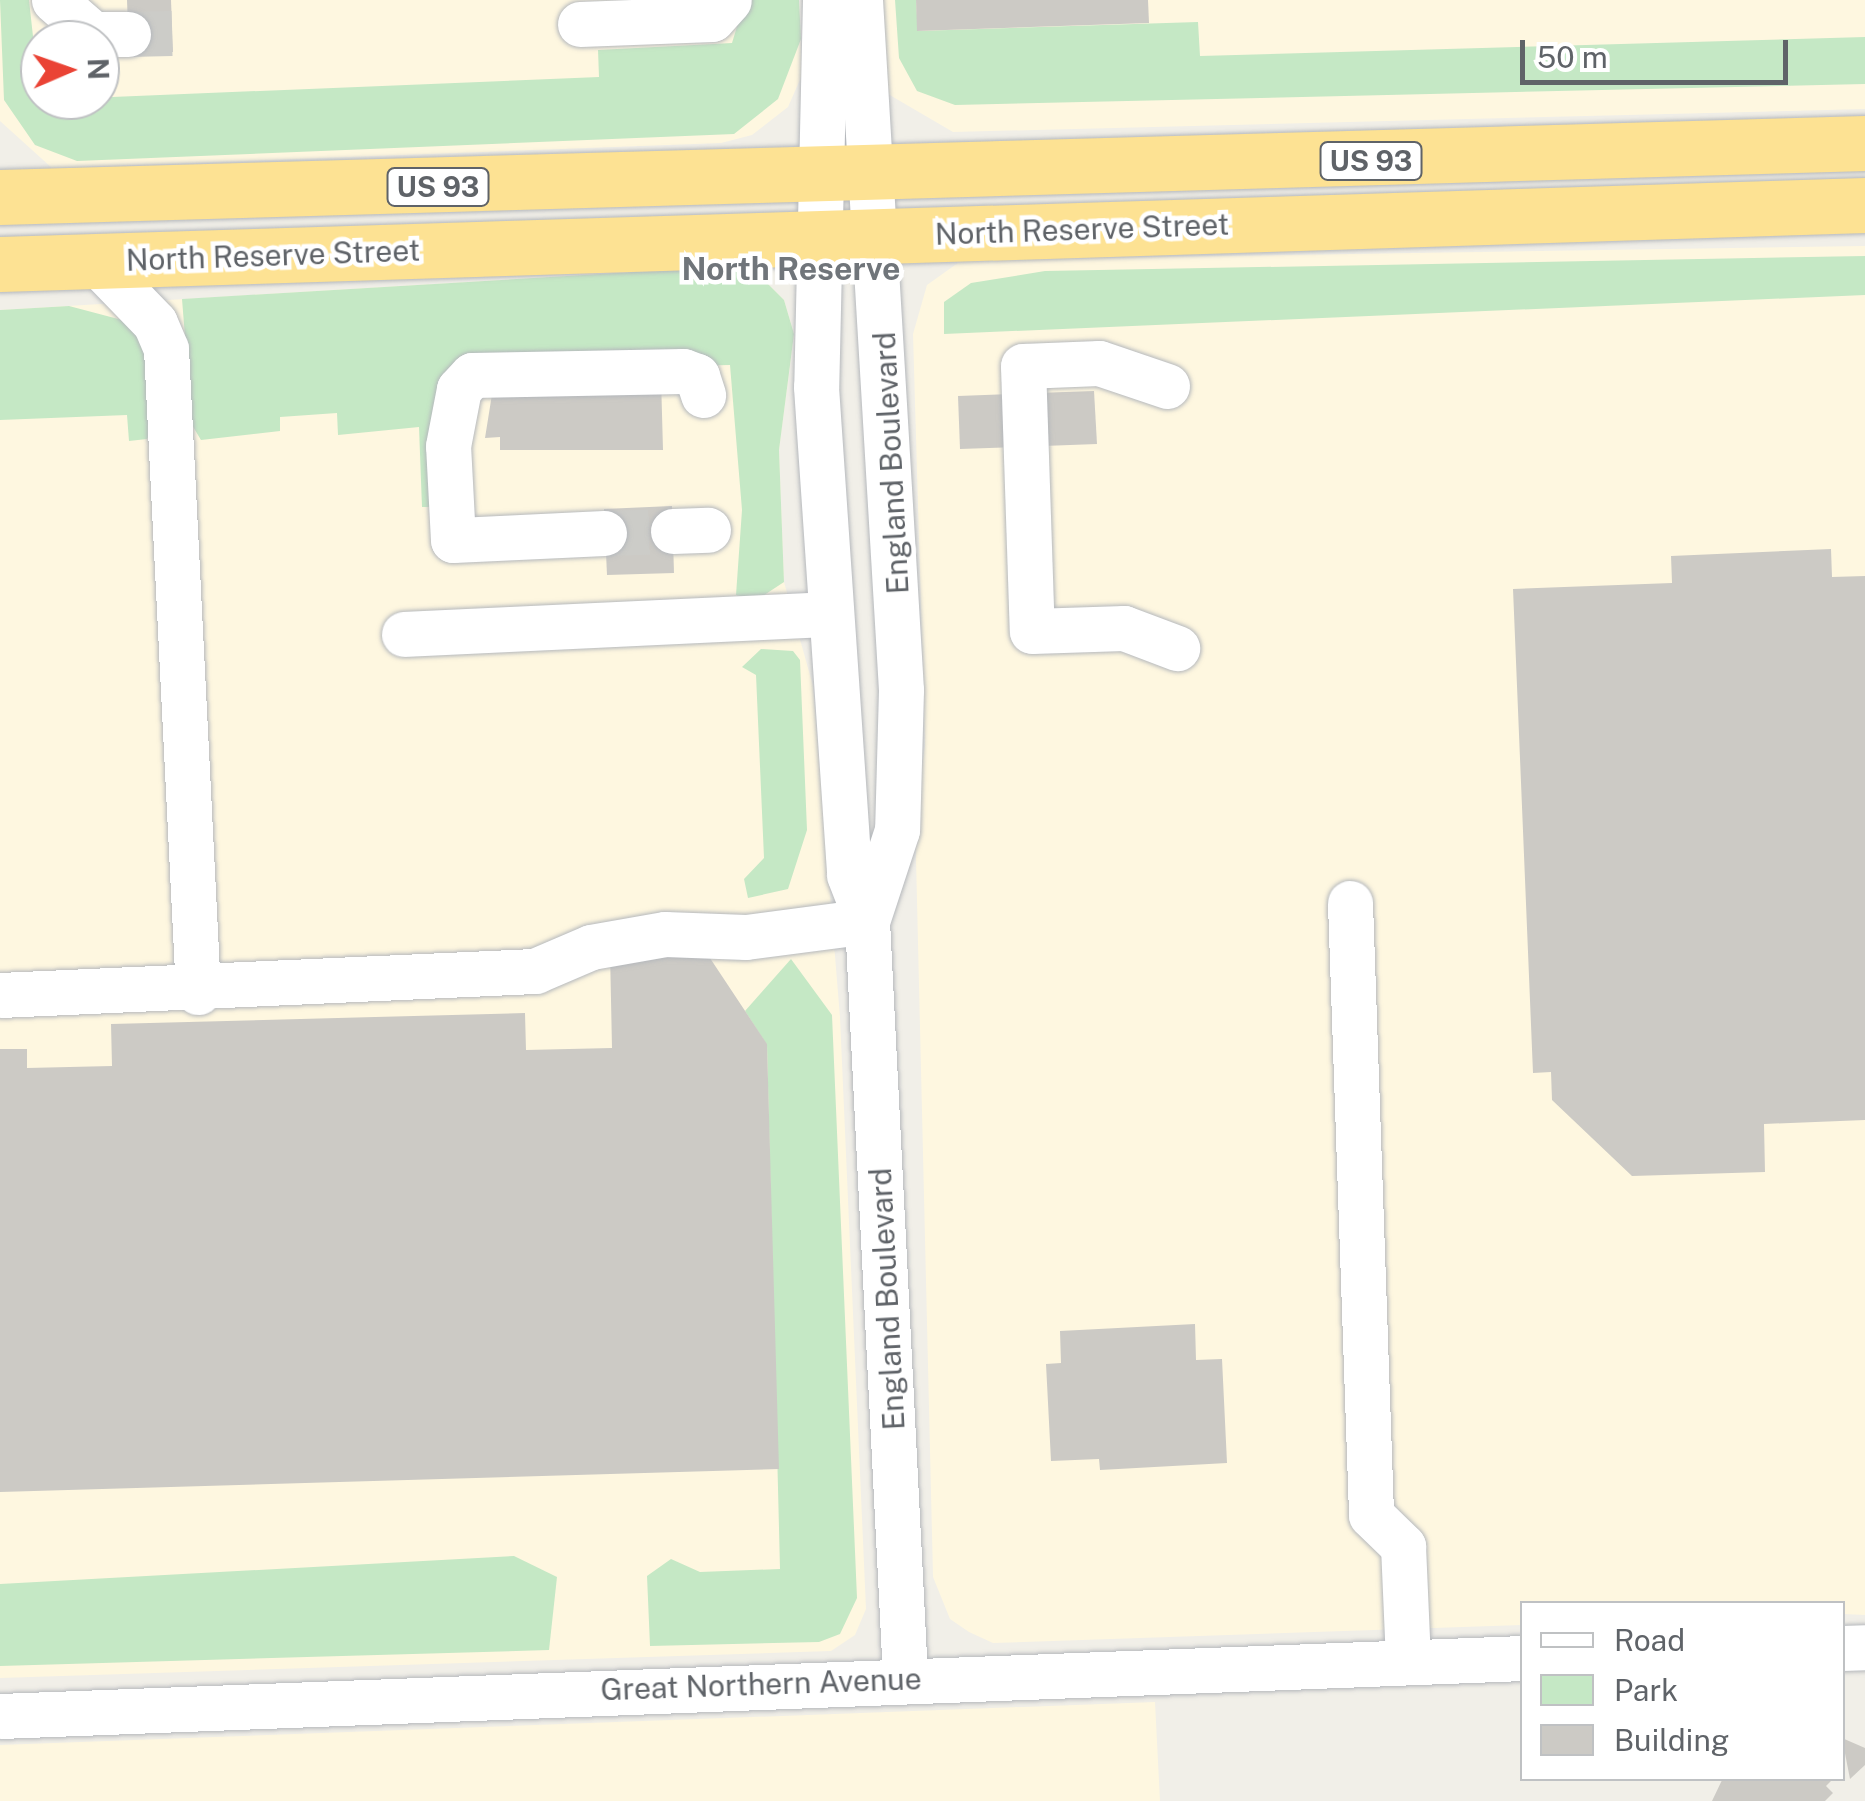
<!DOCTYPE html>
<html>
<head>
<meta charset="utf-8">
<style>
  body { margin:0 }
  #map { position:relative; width:1865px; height:1801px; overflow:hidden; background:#f1efe8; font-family:"Public Sans",sans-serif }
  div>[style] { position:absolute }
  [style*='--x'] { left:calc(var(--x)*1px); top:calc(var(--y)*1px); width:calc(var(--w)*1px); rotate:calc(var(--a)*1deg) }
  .commercial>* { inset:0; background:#fef7e0 }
  .green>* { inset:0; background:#c5e8c5 }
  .building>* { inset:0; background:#cccac5 }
  .minor-tunnel>* { height:45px; margin-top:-22.5px; transform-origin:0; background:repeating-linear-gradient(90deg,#ccccc8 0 45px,transparent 0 67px) }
  .roads { filter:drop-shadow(0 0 2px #b5b8bc) drop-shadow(0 0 2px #b5b8bc) }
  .minor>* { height:45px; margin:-22.5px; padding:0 22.5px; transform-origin:22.5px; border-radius:22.5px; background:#fff }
  .highway>* { height:55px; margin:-27.5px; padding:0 27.5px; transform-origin:27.5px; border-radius:27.5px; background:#fde293 }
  span { translate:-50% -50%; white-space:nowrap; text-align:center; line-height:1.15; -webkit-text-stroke:9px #fff; paint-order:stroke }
  .shield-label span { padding:2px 8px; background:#fff; border:2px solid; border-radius:8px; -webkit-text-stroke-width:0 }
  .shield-label { font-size:28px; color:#5f6368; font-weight:700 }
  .street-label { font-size:30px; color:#5f6368 }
  .neighbourhood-label { font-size:32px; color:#70757a; font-weight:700 }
  .legend { position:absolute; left:1520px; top:1601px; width:325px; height:180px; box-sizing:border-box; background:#fff; border:2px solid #bfc1c3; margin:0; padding:12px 18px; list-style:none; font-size:30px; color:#5f6368 }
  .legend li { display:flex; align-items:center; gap:20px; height:50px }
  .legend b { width:50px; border:2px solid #bfc1c3 }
  .north { position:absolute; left:20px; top:20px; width:100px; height:100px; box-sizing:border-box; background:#fff; border:2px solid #bfc1c3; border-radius:50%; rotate:88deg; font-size:28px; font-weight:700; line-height:40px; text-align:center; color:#5f6368 }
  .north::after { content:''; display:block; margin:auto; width:35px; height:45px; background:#ea4335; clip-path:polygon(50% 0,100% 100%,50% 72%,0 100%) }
  .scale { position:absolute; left:1520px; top:40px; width:268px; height:45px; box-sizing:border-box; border:5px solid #5f6368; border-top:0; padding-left:12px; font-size:30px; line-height:35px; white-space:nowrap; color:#5f6368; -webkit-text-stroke:8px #fff; paint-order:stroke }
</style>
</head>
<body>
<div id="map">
  <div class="commercial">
    <div style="clip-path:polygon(evenodd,0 0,799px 0,802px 75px,788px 107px,752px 135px,721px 143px,52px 168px,0 121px,0 0,40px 40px,100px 40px,100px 100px,40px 100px,40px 40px)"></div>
    <div style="clip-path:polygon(870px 0,1865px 0,1865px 109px,953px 132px,888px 94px,871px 49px)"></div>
    <div style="clip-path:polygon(1865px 246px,1865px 1615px,1843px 1614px,1842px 1604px,1522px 1604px,1522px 1625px,993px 1643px,969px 1632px,950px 1619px,933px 1577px,915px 816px,925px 746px,913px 334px,927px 285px,962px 260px)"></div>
    <div style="clip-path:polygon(718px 267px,758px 274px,784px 300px,794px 334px,779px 450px,784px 582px,813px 686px,840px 1017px,866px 1609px,855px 1635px,831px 1651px,0 1678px,0 310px)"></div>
    <div style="clip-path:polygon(1155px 1702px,1160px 1801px,0 1801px,0 1745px)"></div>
  </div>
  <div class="green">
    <div style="clip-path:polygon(0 0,29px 0,40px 100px,599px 77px,598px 50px,732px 43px,745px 0,799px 0,801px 39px,778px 99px,734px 134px,77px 161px,35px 145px,4px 100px)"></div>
    <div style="clip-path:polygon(895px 0,916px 0,918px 31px,1198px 22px,1200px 56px,1865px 37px,1865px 84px,955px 105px,917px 91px,899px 58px)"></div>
    <div style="clip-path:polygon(1865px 256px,1865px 295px,944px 334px,944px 302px,971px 283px,1045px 271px)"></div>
    <div style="clip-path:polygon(718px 267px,758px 274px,784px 300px,794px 334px,779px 450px,784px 582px,755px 601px,736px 595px,742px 510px,730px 365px,469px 371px,444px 507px,422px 507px,419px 427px,338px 435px,337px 413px,280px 417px,280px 431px,201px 440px,192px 425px,182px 299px)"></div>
    <div style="clip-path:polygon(69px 306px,122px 320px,152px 343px,160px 414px,147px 439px,129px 441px,127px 415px,0 420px,0 310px)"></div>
    <div style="clip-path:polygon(761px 649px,793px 651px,800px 660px,807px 830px,788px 889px,748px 898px,744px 879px,764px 858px,756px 675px,742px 667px)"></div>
    <div style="clip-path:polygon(791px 959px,832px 1015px,857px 1598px,840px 1634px,819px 1642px,650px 1646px,647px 1576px,671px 1559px,700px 1572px,780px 1569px,767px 1045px,745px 1011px)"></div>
    <div style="clip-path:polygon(514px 1556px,557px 1577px,549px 1650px,0 1666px,0 1584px)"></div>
  </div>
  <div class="building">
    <div style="clip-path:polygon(127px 0,171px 0,173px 52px,129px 53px)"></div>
    <div style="clip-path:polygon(916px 0,1148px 0,1149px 23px,917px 31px)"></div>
    <div style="clip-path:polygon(661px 378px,663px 450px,500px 450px,500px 437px,485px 438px,493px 388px)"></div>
    <div style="clip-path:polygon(1094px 391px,1097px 444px,960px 449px,958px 396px)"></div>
    <div style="clip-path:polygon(672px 506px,674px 573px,607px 575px,604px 509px)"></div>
    <div style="clip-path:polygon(1831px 549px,1832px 577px,1865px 576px,1865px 1120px,1764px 1124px,1765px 1172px,1632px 1176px,1552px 1100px,1551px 1072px,1533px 1073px,1513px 589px,1672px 583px,1671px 556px)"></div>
    <div style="clip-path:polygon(704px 949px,767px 1044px,779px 1469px,0 1492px,0 1049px,27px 1049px,27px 1068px,112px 1066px,111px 1024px,525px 1013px,526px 1050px,612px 1048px,610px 952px)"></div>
    <div style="clip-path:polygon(1195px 1324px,1196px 1360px,1222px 1359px,1227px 1463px,1100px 1470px,1099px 1459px,1051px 1461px,1046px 1364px,1061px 1363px,1060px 1331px)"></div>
    <div style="clip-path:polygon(1842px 1738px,1865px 1748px,1865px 1765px,1850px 1779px)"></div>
    <div style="clip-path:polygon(1723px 1778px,1834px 1778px,1826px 1786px,1833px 1793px,1825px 1801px,1712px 1801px)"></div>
  </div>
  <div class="minor-tunnel">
    <div style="--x:128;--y:34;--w:44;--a:-1.3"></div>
    <div style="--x:604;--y:533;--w:69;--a:-1.7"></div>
  </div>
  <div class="roads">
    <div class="minor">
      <div style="--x:54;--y:0;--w:52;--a:41.1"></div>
      <div style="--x:93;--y:34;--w:35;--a:0"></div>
      <div style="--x:825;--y:0;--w:387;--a:91.3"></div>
      <div style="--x:816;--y:387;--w:489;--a:86.1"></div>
      <div style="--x:849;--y:875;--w:49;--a:68.6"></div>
      <div style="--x:867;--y:921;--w:757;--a:87.12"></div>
      <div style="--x:860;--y:0;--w:691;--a:86.6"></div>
      <div style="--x:901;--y:690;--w:140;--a:91.6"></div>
      <div style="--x:897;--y:830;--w:96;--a:108.2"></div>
      <div style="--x:580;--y:24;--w:132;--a:-2.2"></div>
      <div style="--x:712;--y:19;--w:25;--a:-48"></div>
      <div style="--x:95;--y:261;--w:86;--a:45.9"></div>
      <div style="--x:155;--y:323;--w:28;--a:67"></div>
      <div style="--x:166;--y:349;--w:644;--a:87.15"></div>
      <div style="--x:1167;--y:386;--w:72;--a:-161.3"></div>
      <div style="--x:1099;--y:363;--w:76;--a:177.7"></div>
      <div style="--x:1023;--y:366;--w:265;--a:88.1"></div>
      <div style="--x:1032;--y:631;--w:92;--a:-1.9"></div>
      <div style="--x:1124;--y:628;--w:57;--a:20.7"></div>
      <div style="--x:673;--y:531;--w:35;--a:-2"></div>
      <div style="--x:604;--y:533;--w:151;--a:177.3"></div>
      <div style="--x:453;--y:540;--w:94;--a:-93"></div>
      <div style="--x:448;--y:446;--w:58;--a:-79.1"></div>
      <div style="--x:459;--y:389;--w:19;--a:-47"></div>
      <div style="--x:472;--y:375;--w:211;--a:-1.1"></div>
      <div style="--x:683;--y:371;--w:15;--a:20"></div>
      <div style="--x:697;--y:376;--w:20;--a:72"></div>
      <div style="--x:404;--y:634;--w:426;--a:-2.7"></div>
      <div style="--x:1350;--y:903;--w:612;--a:88.03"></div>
      <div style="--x:1371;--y:1515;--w:45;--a:44.1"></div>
      <div style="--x:1403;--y:1546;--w:116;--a:87.5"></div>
      <div style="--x:0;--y:995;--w:536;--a:-2.57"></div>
      <div style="--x:535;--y:971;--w:61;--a:-23.2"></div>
      <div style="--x:591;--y:947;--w:75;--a:-10"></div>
      <div style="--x:665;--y:934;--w:81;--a:2.1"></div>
      <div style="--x:746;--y:937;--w:122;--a:-7.5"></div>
      <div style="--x:1842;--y:1648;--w:23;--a:-2"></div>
      <div style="--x:0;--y:1716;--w:1523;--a:-2.18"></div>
    </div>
    <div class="highway">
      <div style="--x:0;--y:197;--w:1866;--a:-1.66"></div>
      <div style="--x:0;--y:264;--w:1866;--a:-1.81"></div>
    </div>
  </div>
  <div class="shield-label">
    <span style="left:1371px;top:161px">US 93</span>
    <span style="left:438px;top:187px">US 93</span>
  </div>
  <div class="street-label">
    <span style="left:1082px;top:229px;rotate:-2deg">North Reserve Street</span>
    <span style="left:273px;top:255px;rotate:-2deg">North Reserve Street</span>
    <span style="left:891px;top:463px;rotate:-93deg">England Boulevard</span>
    <span style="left:887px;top:1299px;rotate:-93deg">England Boulevard</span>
    <span style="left:761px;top:1684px;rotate:-2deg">Great Northern Avenue</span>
  </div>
  <div class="neighbourhood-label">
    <span style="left:791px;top:269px">North Reserve</span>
  </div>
  <ul class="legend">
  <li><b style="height:12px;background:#fff"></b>Road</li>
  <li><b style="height:28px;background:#c5e8c5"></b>Park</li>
  <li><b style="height:28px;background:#cccac5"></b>Building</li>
  </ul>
  <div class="north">N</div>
  <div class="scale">50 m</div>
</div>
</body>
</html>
